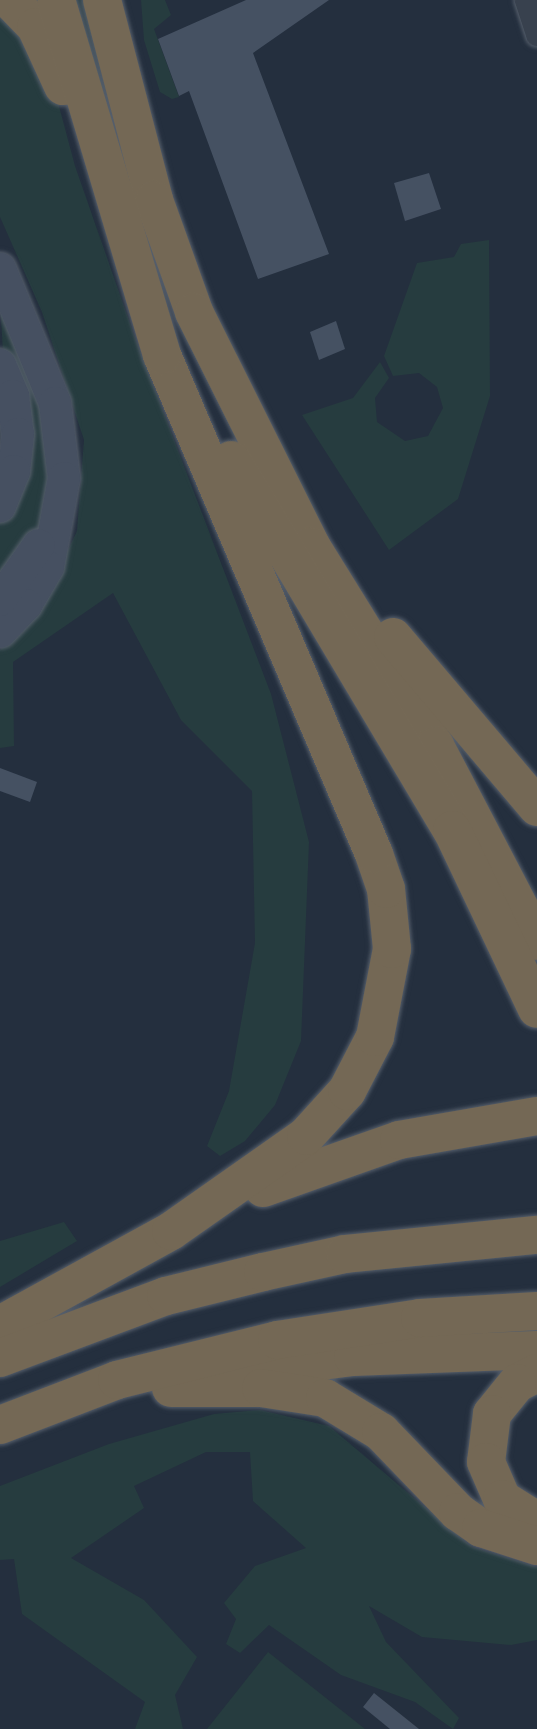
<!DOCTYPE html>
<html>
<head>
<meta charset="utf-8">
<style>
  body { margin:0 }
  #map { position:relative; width:537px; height:1729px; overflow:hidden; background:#242f3e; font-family:"Noto Sans",sans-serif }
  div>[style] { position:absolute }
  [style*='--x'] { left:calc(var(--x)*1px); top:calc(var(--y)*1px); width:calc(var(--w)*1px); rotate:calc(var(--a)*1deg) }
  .green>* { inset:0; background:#263c3f }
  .building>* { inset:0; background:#455162 }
  .roads { filter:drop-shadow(0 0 2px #565f6c) drop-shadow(0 0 2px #565f6c) }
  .street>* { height:23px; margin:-11.5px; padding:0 11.5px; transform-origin:11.5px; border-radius:11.5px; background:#38414e }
  .secondary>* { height:32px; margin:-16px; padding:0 16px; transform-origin:16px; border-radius:16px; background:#465061 }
  .highway>* { height:38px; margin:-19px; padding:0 19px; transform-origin:19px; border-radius:19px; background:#746855 }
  span { translate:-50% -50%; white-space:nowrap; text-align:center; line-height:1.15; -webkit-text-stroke:5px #1d2633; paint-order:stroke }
</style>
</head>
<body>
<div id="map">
  <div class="green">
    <div style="clip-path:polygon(73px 0,87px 0,118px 120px,107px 127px)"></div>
    <div style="clip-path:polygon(141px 0,165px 0,171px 15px,154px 29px,179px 97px,172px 99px,160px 92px,144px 40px)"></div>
    <div style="clip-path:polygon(0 8px,52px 80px,75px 166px,134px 335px,271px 694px,309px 842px,301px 1041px,275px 1105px,245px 1141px,220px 1156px,207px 1146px,229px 1091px,255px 943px,252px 791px,181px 720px,113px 593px,13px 662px,14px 746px,0 748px,0 650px,49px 590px,77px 531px,84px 440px,42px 312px,0 217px)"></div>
    <div style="clip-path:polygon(489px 240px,490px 396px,458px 499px,389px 550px,302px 415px,353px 398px,380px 362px,389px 378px,375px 398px,377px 422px,405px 441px,428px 436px,443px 408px,437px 387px,419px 373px,393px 376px,384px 356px,417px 263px,454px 257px,461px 244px)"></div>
    <div style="clip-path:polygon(0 299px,54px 432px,53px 495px,34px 541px,0 592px,0 519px,11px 499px)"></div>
    <div style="clip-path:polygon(64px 1222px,77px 1241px,0 1287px,0 1241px)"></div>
    <div style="clip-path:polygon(260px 1410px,329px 1426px,472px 1547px,537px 1567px,537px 1640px,511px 1645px,422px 1637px,369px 1606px,386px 1642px,459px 1718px,453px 1729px,415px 1702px,341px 1675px,269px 1625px,240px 1653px,226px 1644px,236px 1619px,224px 1603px,255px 1566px,306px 1548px,253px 1501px,250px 1452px,206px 1452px,134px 1486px,144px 1508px,71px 1558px,144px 1600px,197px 1657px,175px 1695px,183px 1729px,135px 1729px,145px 1702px,22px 1614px,14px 1559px,0 1560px,0 1486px,109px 1444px,214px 1414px)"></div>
    <div style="clip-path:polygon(268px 1652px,365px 1729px,207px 1729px)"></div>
  </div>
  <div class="building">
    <div style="clip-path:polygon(246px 0,329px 0,253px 53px,329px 254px,258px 279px,189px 91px,179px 96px,158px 39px)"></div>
    <div style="clip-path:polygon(429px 173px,441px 209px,405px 221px,394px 183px)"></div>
    <div style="clip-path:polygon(336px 321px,345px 349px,319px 360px,310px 332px)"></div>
    <div style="clip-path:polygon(0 768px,37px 782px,30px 802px,0 791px)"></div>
    <div style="clip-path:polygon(374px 1693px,419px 1729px,390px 1729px,363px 1707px)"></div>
  </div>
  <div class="roads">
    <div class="street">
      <div style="--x:526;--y:0;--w:36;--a:72"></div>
    </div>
    <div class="secondary">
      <div style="--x:0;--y:269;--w:145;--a:67.7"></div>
      <div style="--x:55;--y:403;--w:76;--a:83.2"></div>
      <div style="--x:64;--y:478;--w:90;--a:100.2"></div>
      <div style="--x:48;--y:567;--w:44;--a:120.1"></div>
      <div style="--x:26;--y:605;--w:37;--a:134"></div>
      <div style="--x:0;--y:365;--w:34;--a:67"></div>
      <div style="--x:13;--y:396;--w:38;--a:83"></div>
      <div style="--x:18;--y:434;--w:37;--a:96"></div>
      <div style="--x:14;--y:471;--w:38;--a:112"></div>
      <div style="--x:0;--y:600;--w:67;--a:-54.7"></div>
    </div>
    <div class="highway">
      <div style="--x:10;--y:0;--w:37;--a:46"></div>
      <div style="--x:36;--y:27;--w:65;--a:65.4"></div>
      <div style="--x:102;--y:0;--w:207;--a:75.4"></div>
      <div style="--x:154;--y:200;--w:119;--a:70.3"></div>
      <div style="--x:194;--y:312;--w:262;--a:63.4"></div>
      <div style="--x:311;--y:546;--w:235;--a:58.2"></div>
      <div style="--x:435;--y:746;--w:220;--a:62.4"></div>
      <div style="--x:231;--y:460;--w:431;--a:59.2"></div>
      <div style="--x:452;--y:830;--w:198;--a:64.6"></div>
      <div style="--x:393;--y:637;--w:223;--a:49.7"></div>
      <div style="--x:263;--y:1188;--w:144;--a:-19.4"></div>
      <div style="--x:399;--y:1140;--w:140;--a:-9.9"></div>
      <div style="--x:0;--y:1325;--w:195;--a:-28.8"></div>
      <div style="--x:171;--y:1231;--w:165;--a:-35.1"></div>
      <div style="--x:306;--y:1136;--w:61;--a:-47.7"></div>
      <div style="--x:347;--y:1091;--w:61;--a:-62.6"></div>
      <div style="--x:375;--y:1037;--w:90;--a:-79.1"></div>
      <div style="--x:392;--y:949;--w:60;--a:-95.7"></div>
      <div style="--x:386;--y:889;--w:37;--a:-109"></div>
      <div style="--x:374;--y:854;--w:542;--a:-113.02"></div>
      <div style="--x:162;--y:355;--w:370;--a:-106.6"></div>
      <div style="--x:0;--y:1358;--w:177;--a:-20.5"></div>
      <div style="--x:166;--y:1296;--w:100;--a:-13.9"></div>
      <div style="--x:263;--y:1272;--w:84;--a:-12.4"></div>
      <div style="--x:345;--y:1254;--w:193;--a:-5.7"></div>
      <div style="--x:253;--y:1370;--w:101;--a:-7.4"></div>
      <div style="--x:353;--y:1357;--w:184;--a:-2.2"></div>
      <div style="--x:537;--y:1373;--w:22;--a:153"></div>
      <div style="--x:517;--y:1383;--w:40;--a:129"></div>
      <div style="--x:492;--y:1414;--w:48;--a:97.1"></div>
      <div style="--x:486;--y:1462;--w:40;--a:66.6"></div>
      <div style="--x:502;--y:1499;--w:41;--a:32.2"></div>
      <div style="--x:171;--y:1388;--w:90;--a:0"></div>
      <div style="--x:261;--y:1388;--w:65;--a:8.9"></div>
      <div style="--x:325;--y:1398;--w:66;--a:31.3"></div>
      <div style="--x:381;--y:1432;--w:111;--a:46.1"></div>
      <div style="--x:458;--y:1512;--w:28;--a:35"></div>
      <div style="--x:481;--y:1528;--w:59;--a:17.8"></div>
      <div style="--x:0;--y:1425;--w:125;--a:-21"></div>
      <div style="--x:117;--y:1380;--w:165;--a:-14"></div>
      <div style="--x:277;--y:1340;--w:145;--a:-8.7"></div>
      <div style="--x:420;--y:1318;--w:117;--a:-3.4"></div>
    </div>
  </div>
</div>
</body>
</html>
